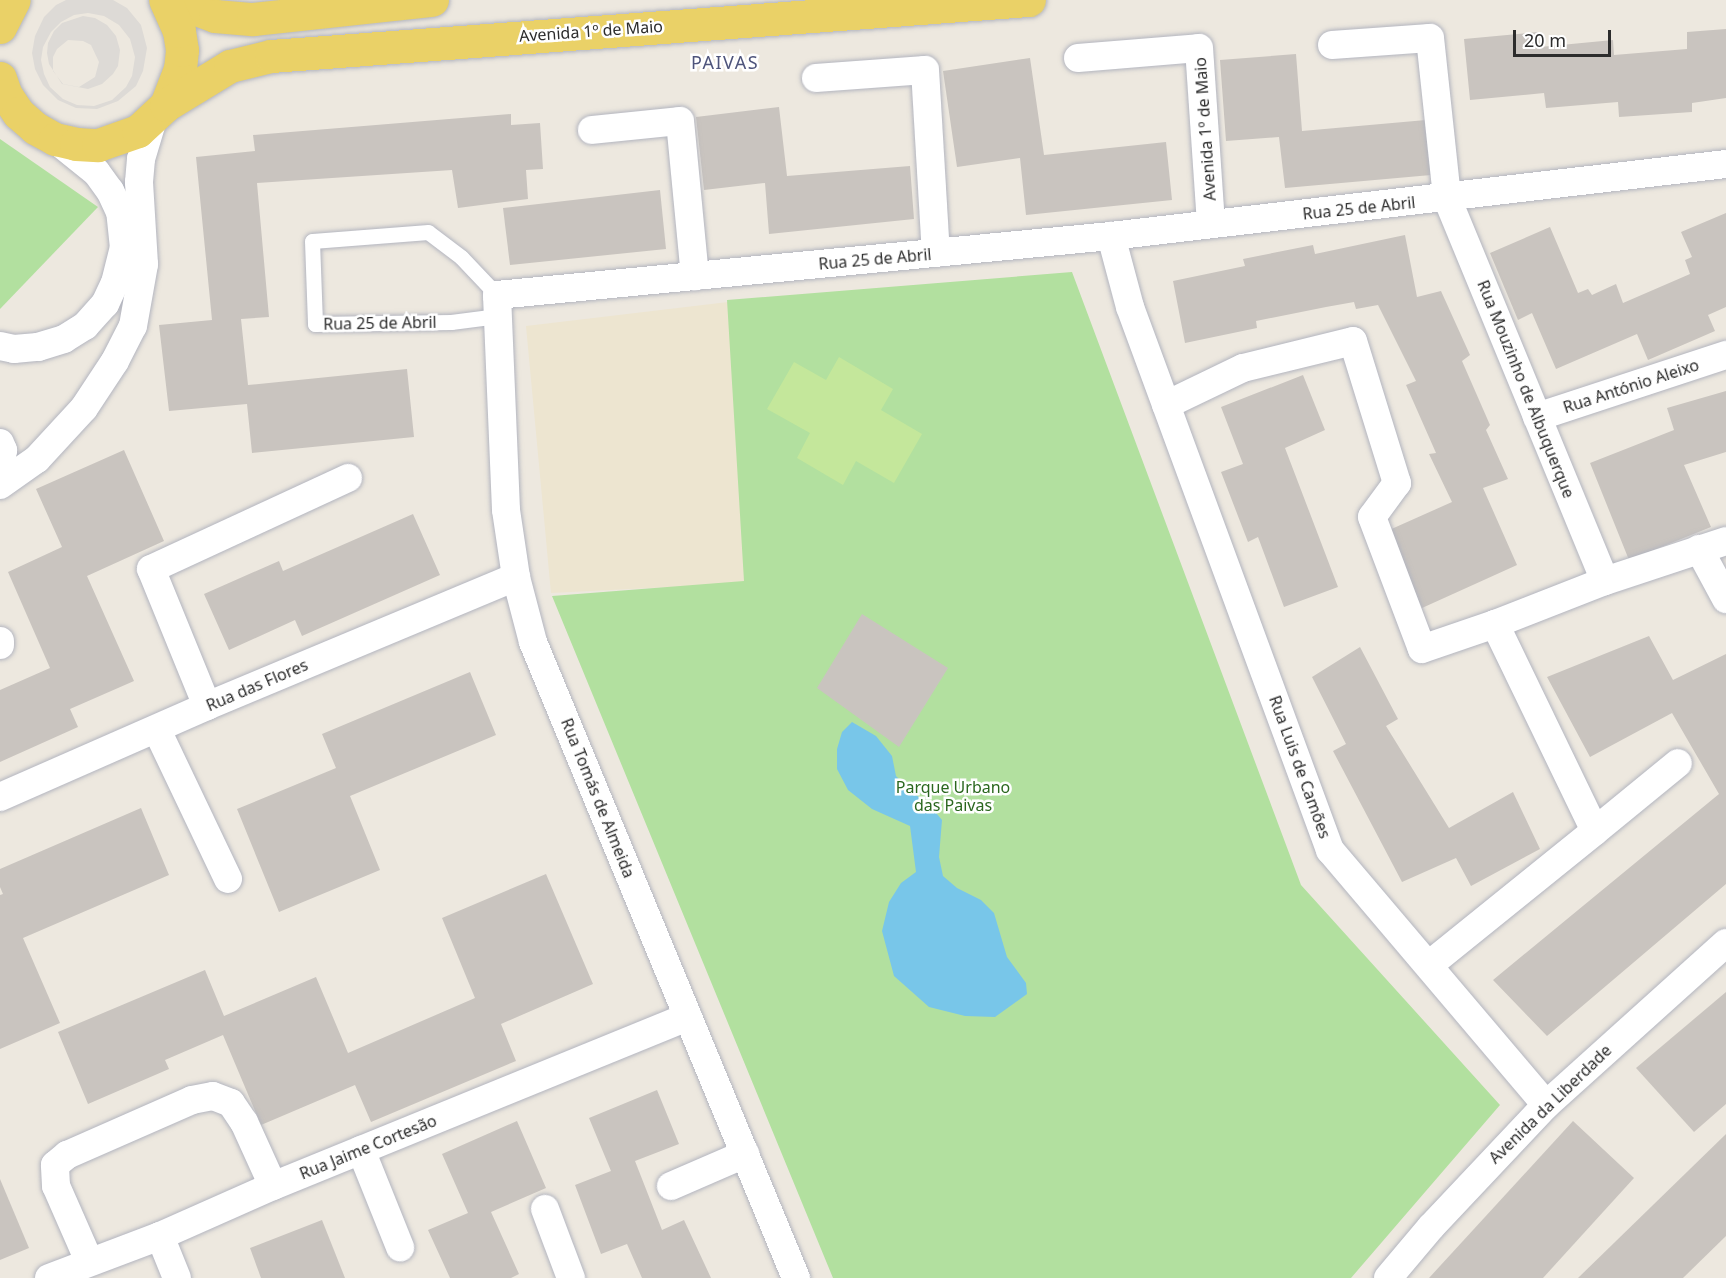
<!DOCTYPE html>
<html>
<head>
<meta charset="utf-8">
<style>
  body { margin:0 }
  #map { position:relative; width:1726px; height:1278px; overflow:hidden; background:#ede8df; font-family:"Noto Sans",sans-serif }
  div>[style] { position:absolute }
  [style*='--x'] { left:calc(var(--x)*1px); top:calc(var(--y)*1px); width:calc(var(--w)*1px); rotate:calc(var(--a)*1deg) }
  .education>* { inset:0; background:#ede5d0 }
  .green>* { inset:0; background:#b2e09f }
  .pitch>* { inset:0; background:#c4e79b }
  .plaza>* { inset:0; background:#dddad6 }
  .water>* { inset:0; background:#78c6e9 }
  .building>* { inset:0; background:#c9c4bf }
  .roads { filter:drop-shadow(0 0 2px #b3b5bf) drop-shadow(0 0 2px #b3b5bf) }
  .lane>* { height:15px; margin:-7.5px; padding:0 7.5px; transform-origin:7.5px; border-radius:7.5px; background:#fff }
  .street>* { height:28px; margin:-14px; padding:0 14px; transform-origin:14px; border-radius:14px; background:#fff }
  .primary>* { height:33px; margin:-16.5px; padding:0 16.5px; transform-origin:16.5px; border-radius:16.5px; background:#ead167 }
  span { translate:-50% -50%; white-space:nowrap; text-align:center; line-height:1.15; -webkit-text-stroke:5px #fff; paint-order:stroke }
  .street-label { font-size:16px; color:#2c2c2c }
  .park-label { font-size:16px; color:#2a671e }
  .neighbourhood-label { font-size:18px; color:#4e547b; letter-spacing:1.5px }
  .scale { position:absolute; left:1513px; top:30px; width:98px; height:27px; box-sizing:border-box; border:3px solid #2c2c2c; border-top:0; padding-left:8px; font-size:18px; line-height:21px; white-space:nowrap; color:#2c2c2c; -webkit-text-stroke:4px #fff; paint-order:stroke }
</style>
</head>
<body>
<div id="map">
  <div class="education">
    <div style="clip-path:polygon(728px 302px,750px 583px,551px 593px,526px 326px)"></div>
  </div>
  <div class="green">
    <div style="clip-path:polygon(0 139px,98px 207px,0 309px)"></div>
    <div style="clip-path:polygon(1072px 272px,1301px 885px,1500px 1105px,1351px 1278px,833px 1278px,552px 596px,744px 581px,727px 300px)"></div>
  </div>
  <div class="pitch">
    <div style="clip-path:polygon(839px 357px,893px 389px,881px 410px,922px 434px,894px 483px,856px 461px,843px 485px,797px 458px,810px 433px,767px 409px,794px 362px,826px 380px)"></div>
  </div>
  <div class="plaza">
    <div style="clip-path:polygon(evenodd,66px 0,113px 0,127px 8px,141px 25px,147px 48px,143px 71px,136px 86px,118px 101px,97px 109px,76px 108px,58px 100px,43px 85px,35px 69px,32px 53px,35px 36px,44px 17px,56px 5px,66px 0,88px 13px,104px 16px,119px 25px,130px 39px,135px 57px,132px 76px,126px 87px,112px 100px,94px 106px,77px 105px,63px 99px,50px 87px,44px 74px,41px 60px,43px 47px,51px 32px,61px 22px,74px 15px,88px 13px)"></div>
    <div style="clip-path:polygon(evenodd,83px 16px,95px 18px,107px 25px,116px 36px,120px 50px,118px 66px,113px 74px,102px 84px,88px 89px,62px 84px,49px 64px,47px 53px,48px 43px,54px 31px,62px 23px,83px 16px,68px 40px,83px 41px,91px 45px,99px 62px,95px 77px,79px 87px,63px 84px,53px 71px,53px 57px,57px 49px,68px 40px)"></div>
  </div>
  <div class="water">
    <div style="clip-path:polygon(852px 722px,876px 736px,892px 756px,896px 776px,914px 794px,927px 802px,942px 820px,939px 857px,943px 876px,957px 888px,981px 900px,994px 913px,1007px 957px,1026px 983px,1027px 994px,995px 1017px,965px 1016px,929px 1007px,894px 976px,882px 931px,889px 902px,901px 883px,916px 872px,910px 826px,872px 809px,848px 790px,837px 769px,837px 749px,842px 732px)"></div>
  </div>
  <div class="building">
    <div style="clip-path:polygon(1726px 29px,1726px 98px,1692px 103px,1692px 112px,1619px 117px,1618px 102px,1546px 108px,1544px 93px,1470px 100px,1464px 39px,1538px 32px,1540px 47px,1613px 40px,1614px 55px,1687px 49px,1687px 32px)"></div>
    <div style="clip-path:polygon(1296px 54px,1302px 131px,1426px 120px,1431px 175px,1285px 188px,1279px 137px,1226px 141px,1220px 60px)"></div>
    <div style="clip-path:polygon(1030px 58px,1044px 155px,1166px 142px,1172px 200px,1026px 215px,1020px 158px,957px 167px,943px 71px)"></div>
    <div style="clip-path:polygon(779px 107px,787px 176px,910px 166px,914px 219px,769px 234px,765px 183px,704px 190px,696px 117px)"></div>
    <div style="clip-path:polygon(511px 114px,511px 125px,540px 123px,543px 169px,526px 170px,528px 199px,458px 208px,452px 170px,257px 183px,269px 317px,241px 319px,248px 385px,407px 369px,414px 437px,252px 453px,247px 404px,169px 411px,159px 325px,212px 320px,196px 157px,255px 151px,253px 135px)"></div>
    <div style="clip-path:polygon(660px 190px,666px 249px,510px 265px,503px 208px)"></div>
    <div style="clip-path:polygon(1726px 213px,1726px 307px,1708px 315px,1715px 331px,1648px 360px,1637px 334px,1556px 369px,1532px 313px,1518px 320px,1490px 253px,1550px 227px,1578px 293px,1588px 289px,1592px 295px,1616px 284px,1623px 303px,1690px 274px,1685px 260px,1692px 257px,1681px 232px)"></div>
    <div style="clip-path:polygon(1405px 235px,1417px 297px,1441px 291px,1470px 355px,1462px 361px,1490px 425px,1486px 430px,1508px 479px,1483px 488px,1517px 565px,1422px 608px,1387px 531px,1452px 502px,1429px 454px,1436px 453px,1406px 385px,1416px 381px,1378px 305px,1356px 309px,1354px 302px,1326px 307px,1256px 321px,1257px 328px,1185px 343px,1173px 281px,1245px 266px,1243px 259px,1313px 245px,1315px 254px)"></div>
    <div style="clip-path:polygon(1303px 375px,1325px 430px,1285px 448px,1338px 587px,1284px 607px,1258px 537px,1248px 542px,1221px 472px,1243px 464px,1221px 407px)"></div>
    <div style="clip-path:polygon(1726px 391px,1726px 452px,1684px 465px,1711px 527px,1629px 560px,1590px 463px,1674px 430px,1667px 408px)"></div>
    <div style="clip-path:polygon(124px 450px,164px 541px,87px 576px,134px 681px,70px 709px,78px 727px,0 762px,0 690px,50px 668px,8px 572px,62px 547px,36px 489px)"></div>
    <div style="clip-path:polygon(413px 514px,440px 575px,302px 636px,295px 620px,229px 650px,204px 594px,279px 561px,283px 571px)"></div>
    <div style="clip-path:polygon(862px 614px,948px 668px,899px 747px,817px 688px)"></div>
    <div style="clip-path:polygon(1649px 636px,1673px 680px,1726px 654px,1726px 884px,1547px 1036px,1493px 980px,1719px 794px,1672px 713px,1590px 757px,1547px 677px)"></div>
    <div style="clip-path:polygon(1360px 647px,1398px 719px,1386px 726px,1449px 828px,1513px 792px,1540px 849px,1471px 886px,1456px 858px,1402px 882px,1333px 751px,1346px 744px,1312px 677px)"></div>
    <div style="clip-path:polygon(470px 672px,496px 735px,350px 796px,380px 870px,279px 912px,237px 809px,336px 768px,322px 734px)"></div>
    <div style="clip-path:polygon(141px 808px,169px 875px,23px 938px,60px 1023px,0 1049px,0 895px,3px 894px,0 887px,0 869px)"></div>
    <div style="clip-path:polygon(546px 874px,593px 984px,501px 1024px,516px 1061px,371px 1122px,355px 1085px,261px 1125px,223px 1035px,165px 1060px,169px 1069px,88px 1104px,58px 1032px,205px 970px,224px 1016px,316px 977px,348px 1053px,475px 998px,442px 918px)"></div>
    <div style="clip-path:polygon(1726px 992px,1726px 1104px,1694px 1132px,1636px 1068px)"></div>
    <div style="clip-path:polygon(657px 1090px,679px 1144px,635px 1161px,662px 1230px,684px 1220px,711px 1278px,642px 1278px,627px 1244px,601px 1254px,575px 1185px,611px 1171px,589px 1118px)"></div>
    <div style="clip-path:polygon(517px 1121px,546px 1188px,491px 1212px,519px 1274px,511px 1278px,450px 1278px,428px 1230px,468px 1213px,442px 1154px)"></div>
    <div style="clip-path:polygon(1573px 1121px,1634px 1178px,1543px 1278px,1429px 1278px)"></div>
    <div style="clip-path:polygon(1726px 1134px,1726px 1236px,1683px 1278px,1578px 1278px)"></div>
    <div style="clip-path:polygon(0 1179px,29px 1248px,0 1260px)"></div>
    <div style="clip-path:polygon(322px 1220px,345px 1278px,261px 1278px,250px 1248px)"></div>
  </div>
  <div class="roads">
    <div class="lane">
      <div style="--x:497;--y:295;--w:52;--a:-133.5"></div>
      <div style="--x:461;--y:257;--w:41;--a:-142.9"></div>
      <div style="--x:428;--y:232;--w:116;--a:175.6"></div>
      <div style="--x:312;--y:241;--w:83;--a:87.9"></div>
      <div style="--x:315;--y:324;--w:136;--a:-0.8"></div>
      <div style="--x:451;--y:322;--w:47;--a:-7.3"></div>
    </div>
    <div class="street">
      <div style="--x:1332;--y:45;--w:98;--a:-4.1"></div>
      <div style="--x:1430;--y:38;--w:161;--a:83.9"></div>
      <div style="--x:1447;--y:198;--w:414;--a:67.6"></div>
      <div style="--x:1078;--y:58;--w:121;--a:-4.7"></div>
      <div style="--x:1199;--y:48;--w:176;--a:86.1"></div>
      <div style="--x:816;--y:78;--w:109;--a:-4.2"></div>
      <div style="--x:925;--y:70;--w:183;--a:86.6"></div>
      <div style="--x:592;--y:130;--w:88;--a:-5.8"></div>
      <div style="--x:680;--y:121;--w:156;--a:84.5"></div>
      <div style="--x:1111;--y:236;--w:73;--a:75"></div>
      <div style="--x:1130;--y:307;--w:579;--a:69.78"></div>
      <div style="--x:1330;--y:850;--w:334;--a:49.7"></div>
      <div style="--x:0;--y:346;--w:14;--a:12"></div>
      <div style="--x:14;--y:349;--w:24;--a:-5"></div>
      <div style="--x:38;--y:347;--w:27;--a:-17"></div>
      <div style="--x:64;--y:339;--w:25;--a:-32"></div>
      <div style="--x:85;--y:326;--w:30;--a:-48"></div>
      <div style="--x:105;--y:304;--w:23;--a:-65"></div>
      <div style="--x:115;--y:283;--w:36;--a:-76"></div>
      <div style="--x:124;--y:248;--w:36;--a:-96"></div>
      <div style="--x:120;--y:212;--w:23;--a:-115"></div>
      <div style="--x:110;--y:191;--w:24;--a:-126"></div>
      <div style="--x:96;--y:172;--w:53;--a:-141.2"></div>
      <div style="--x:1166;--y:405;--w:85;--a:-25.7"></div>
      <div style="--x:1243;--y:368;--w:113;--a:-13.8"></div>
      <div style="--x:1353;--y:341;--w:149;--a:72.8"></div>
      <div style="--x:1397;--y:483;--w:42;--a:126.3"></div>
      <div style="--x:1372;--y:517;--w:141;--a:69.3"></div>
      <div style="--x:1422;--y:649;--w:77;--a:-18.9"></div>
      <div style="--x:1537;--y:417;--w:199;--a:-18.2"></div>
      <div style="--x:0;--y:443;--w:8;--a:67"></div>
      <div style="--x:3;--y:450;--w:17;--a:100"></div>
      <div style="--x:0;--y:485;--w:45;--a:-35.1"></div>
      <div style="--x:37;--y:459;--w:69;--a:-47.3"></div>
      <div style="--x:84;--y:408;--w:56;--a:-56.6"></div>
      <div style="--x:115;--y:361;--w:39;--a:-63"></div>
      <div style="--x:133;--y:326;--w:63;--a:-79.9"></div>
      <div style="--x:144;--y:264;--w:82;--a:-93.5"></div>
      <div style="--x:139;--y:182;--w:23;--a:-85"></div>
      <div style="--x:141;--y:159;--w:42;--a:-73.3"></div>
      <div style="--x:1699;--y:549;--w:57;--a:61.6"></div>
      <div style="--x:0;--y:641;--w:4;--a:90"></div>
      <div style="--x:207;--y:706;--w:148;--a:-112.2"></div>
      <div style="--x:151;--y:569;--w:217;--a:-24.8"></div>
      <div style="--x:157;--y:730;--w:165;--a:64.5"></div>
      <div style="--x:0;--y:797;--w:226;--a:-23.7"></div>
      <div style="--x:207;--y:706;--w:335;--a:-22.7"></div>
      <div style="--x:1595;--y:831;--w:107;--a:-39.3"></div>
      <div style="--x:1429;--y:965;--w:213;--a:-38.9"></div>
      <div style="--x:1595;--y:831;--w:230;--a:-115.8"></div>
      <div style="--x:1495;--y:624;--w:118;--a:-21.4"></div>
      <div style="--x:1605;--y:581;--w:127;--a:-18.3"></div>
      <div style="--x:361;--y:1150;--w:105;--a:68.1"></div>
      <div style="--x:671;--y:1186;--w:81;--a:-23.4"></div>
      <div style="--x:545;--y:1209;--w:74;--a:69.4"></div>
      <div style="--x:160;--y:1236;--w:45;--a:68"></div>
      <div style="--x:89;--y:1261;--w:82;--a:-113.7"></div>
      <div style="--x:56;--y:1186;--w:21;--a:-93"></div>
      <div style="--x:55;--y:1165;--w:16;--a:-40"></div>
      <div style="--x:67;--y:1155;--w:137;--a:-23.7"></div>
      <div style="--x:192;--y:1100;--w:21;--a:-11"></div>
      <div style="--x:213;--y:1096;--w:19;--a:21"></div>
      <div style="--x:231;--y:1103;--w:23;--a:56"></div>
      <div style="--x:244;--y:1122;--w:70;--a:65.6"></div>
      <div style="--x:49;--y:1278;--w:119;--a:-20.7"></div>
      <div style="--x:160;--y:1236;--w:124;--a:-23.9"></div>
      <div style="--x:273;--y:1186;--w:448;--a:-22.2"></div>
      <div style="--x:796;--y:1278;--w:688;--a:-112.47"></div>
      <div style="--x:533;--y:642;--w:67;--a:-104.7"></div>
      <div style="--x:516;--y:577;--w:68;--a:-98.5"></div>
      <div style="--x:506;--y:510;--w:215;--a:-92.4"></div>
      <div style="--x:497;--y:295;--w:617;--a:-5.49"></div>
      <div style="--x:1111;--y:236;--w:619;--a:-6.68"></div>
      <div style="--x:1388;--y:1278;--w:67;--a:-49.9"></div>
      <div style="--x:1431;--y:1227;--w:168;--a:-46.7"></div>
      <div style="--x:1546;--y:1105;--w:242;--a:-42"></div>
    </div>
    <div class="primary">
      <div style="--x:172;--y:0;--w:46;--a:20.4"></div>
      <div style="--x:215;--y:16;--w:38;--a:5"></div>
      <div style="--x:253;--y:19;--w:180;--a:-6.1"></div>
      <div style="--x:0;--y:27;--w:30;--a:-63"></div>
      <div style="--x:0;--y:78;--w:18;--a:71"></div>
      <div style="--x:6;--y:95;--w:22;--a:56"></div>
      <div style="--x:18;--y:113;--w:23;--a:41"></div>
      <div style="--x:35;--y:128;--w:23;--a:29"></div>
      <div style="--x:55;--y:139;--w:22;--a:13"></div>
      <div style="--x:76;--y:144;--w:22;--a:3"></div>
      <div style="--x:98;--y:145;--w:42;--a:-19.3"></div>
      <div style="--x:138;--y:131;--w:38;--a:-43"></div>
      <div style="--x:166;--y:105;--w:39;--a:-69"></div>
      <div style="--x:180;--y:69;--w:19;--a:-84"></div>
      <div style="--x:182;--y:50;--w:19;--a:-99"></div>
      <div style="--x:179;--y:31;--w:34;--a:-114"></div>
      <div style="--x:166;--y:105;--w:75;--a:-31.4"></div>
      <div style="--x:230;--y:66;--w:42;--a:-13.7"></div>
      <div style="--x:271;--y:56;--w:760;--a:-4.23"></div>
    </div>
  </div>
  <div class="street-label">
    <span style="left:591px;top:31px;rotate:-4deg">Avenida 1º de Maio</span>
    <span style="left:1205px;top:129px;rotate:-94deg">Avenida 1º de Maio</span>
    <span style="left:1359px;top:208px;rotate:-6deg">Rua 25 de Abril</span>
    <span style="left:875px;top:259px;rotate:-5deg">Rua 25 de Abril</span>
    <span style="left:380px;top:323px;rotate:-1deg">Rua 25 de Abril</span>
    <span style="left:1631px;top:386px;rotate:-18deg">Rua António Aleixo</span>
    <span style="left:1526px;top:389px;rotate:68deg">Rua Mouzinho de Albuquerque</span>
    <span style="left:257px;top:685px;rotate:-23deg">Rua das Flores</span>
    <span style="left:1300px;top:767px;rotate:70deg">Rua Luis de Camões</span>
    <span style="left:598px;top:798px;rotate:68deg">Rua Tomás de Almeida</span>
    <span style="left:1550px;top:1104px;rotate:-44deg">Avenida da Liberdade</span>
    <span style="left:368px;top:1147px;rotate:-22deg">Rua Jaime Cortesão</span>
  </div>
  <div class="park-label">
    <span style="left:953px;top:796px">Parque Urbano<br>das Paivas</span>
  </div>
  <div class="neighbourhood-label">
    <span style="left:725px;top:62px">PAIVAS</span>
  </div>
  <div class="scale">20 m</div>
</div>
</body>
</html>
